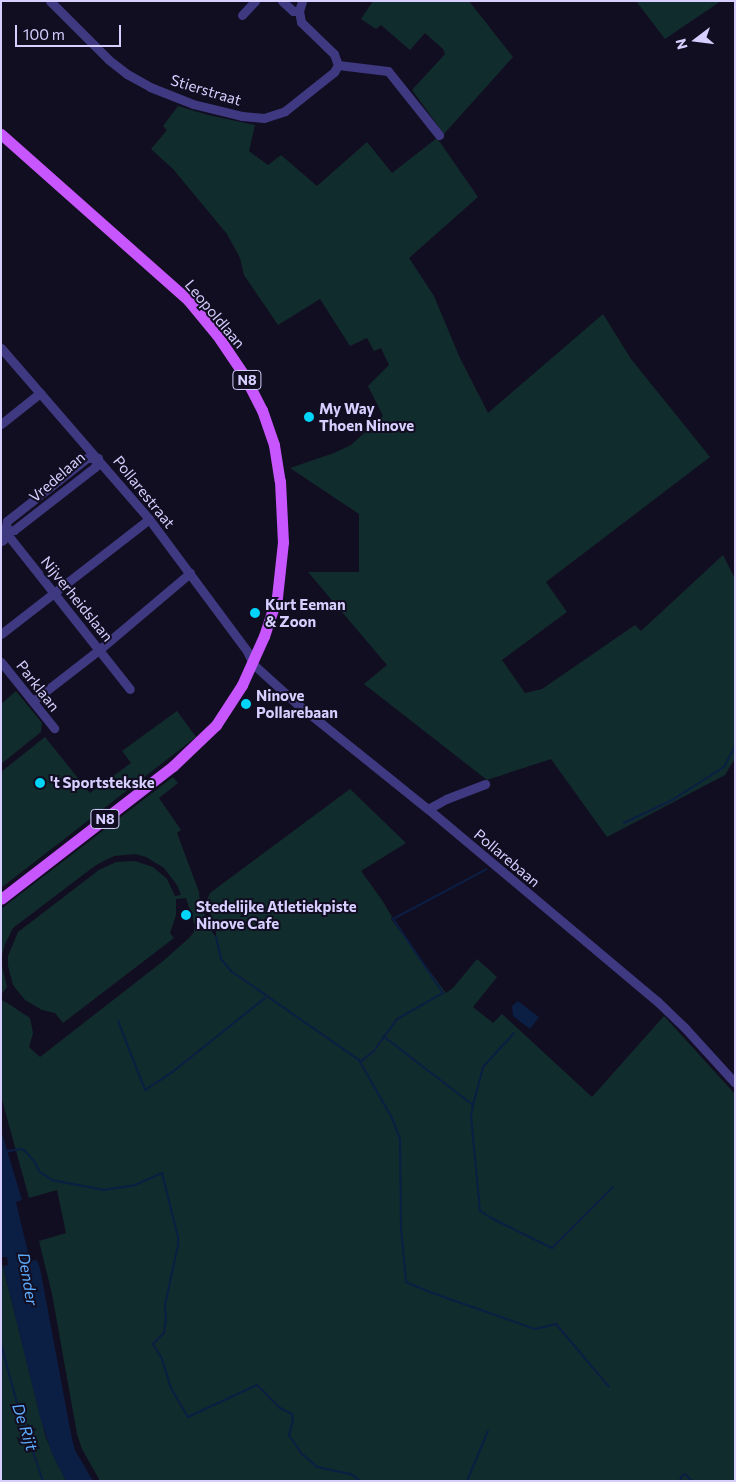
<!DOCTYPE html>
<html>
<head>
<meta charset="utf-8">
<style>
  body { margin:0 }
  #map { position:relative; width:736px; height:1482px; overflow:hidden; background:#120e22; font-family:Commissioner,sans-serif }
  div>[style] { position:absolute }
  [style*='--x'] { left:calc(var(--x)*1px); top:calc(var(--y)*1px); width:calc(var(--w)*1px); rotate:calc(var(--a)*1deg) }
  .green>* { inset:0; background:#112c2c }
  .water>* { inset:0; background:#0b1e43 }
  .stream>* { height:2px; margin:-1px; padding:0 1px; transform-origin:1px; border-radius:1px; background:#0b1e43 }
  .minor>* { height:9px; margin:-4.5px; padding:0 4.5px; transform-origin:4.5px; border-radius:4.5px; background:#3f3981 }
  .major>* { height:11px; margin:-5.5px; padding:0 5.5px; transform-origin:5.5px; border-radius:5.5px; background:#c756fe }
  .dots>* { width:14px; height:14px; translate:-50% -50%; box-sizing:border-box; border:2px solid #120e22; border-radius:50% }
  span { translate:-50% -50%; white-space:nowrap; text-align:center; line-height:1.15; -webkit-text-stroke:4px #120e22; paint-order:stroke }
  .shield-label span { padding:1px 4px; background:#120e22; border:1px solid; border-radius:4px; -webkit-text-stroke-width:0 }
  .shield-label { font-size:14px; color:#d6cfff; font-weight:700 }
  .street-label { font-size:15px; color:#d6cfff }
  .poi-label { font-size:15px; color:#d6cfff; font-weight:700 }
  .left { translate:0 -50%; text-align:left }
  .water-label { font-size:16px; color:#5dacfe; font-style:italic }
  .frame { position:absolute; inset:0; border:2px solid #d6cfff; pointer-events:none }
  .north { position:absolute; left:671px; top:15px; width:50px; height:50px; -webkit-text-stroke:4px #120e22; paint-order:stroke; rotate:255deg; font-size:14px; font-weight:700; line-height:20px; text-align:center; color:#d6cfff }
  .north::after { content:''; display:block; margin:auto; width:18px; height:22px; background:#d6cfff; clip-path:polygon(50% 0,100% 100%,50% 72%,0 100%) }
  .scale { position:absolute; left:15px; top:25px; width:106px; height:22px; box-sizing:border-box; border:2px solid #d6cfff; border-top:0; padding-left:6px; font-size:15px; line-height:18px; white-space:nowrap; color:#d6cfff; -webkit-text-stroke:4px #120e22; paint-order:stroke }
</style>
</head>
<body>
<div id="map">
  <div class="green">
    <div style="clip-path:polygon(373px 1px,469px 1px,513px 57px,444px 134px,412px 90px,445px 54px,443px 49px,425px 33px,410px 50px,381px 25px,376px 29px,361px 19px)"></div>
    <div style="clip-path:polygon(636px 1px,721px 1px,665px 39px)"></div>
    <div style="clip-path:polygon(178px 106px,208px 115px,255px 125px,249px 151px,268px 165px,281px 155px,317px 186px,367px 142px,392px 173px,437px 138px,478px 197px,409px 258px,434px 296px,459px 356px,488px 413px,603px 314px,631px 359px,710px 457px,546px 582px,567px 612px,502px 660px,525px 693px,542px 689px,635px 625px,641px 631px,723px 555px,735px 579px,735px 758px,725px 775px,607px 837px,551px 759px,487px 780px,364px 684px,387px 665px,308px 572px,359px 572px,359px 514px,290px 468px,334px 453px,351px 445px,383px 416px,368px 386px,389px 365px,381px 348px,374px 351px,367px 338px,350px 346px,320px 299px,278px 325px,244px 275px,240px 258px,227px 234px,173px 169px,151px 149px,167px 130px,163px 126px)"></div>
    <div style="clip-path:polygon(16px 691px,42px 723px,41px 732px,1px 764px,1px 704px)"></div>
    <div style="clip-path:polygon(177px 711px,196px 737px,1px 888px,1px 772px,45px 737px,90px 793px,131px 763px,122px 751px)"></div>
    <div style="clip-path:polygon(173px 777px,178px 783px,159px 798px,181px 830px,177px 833px,199px 892px,200px 902px,210px 929px,216px 937px,216px 929px,206px 902px,210px 893px,350px 789px,406px 843px,361px 871px,382px 900px,392px 917px,391px 919px,446px 993px,453px 988px,477px 959px,497px 977px,473px 1007px,493px 1023px,502px 1014px,592px 1097px,664px 1016px,735px 1094px,735px 1481px,100px 1481px,82px 1449px,77px 1434px,52px 1294px,39px 1241px,66px 1233px,57px 1190px,29px 1198px,1px 1096px,1px 999px,30px 1018px,33px 1033px,29px 1047px,40px 1057px,162px 962px,189px 938px,194px 932px,195px 925px,186px 898px,176px 899px,176px 915px,170px 933px,174px 938px,63px 1023px,55px 1013px,42px 1010px,25px 1000px,13px 985px,8px 966px,8px 956px,18px 932px,99px 870px,116px 862px,135px 861px,153px 867px,167px 879px,175px 896px,181px 895px,177px 885px,164px 868px,146px 857px,135px 854px,114px 856px,96px 865px,13px 928px,5px 944px,2px 955px,2px 966px,7px 987px,1px 995px,1px 909px)"></div>
    <div style="clip-path:polygon(1px 1259px,46px 1438px,66px 1481px,1px 1481px)"></div>
  </div>
  <div class="water">
    <div style="clip-path:polygon(518px 1001px,539px 1017px,530px 1029px,513px 1016px,512px 1006px)"></div>
    <div style="clip-path:polygon(1px 1130px,22px 1200px,16px 1202px,30px 1261px,37px 1260px,40px 1268px,72px 1439px,75px 1450px,93px 1481px,66px 1481px,52px 1454px,40px 1417px,3px 1266px,8px 1265px,7px 1257px,2px 1257px,1px 1251px)"></div>
  </div>
  <div class="stream">
    <div style="--x:624;--y:823;--w:53;--a:-25.6"></div>
    <div style="--x:672;--y:800;--w:62;--a:-32.4"></div>
    <div style="--x:724;--y:767;--w:24;--a:-62"></div>
    <div style="--x:216;--y:937;--w:23;--a:77"></div>
    <div style="--x:221;--y:959;--w:16;--a:50"></div>
    <div style="--x:231;--y:971;--w:156;--a:34.8"></div>
    <div style="--x:359;--y:1060;--w:67;--a:60.4"></div>
    <div style="--x:392;--y:1118;--w:22;--a:69"></div>
    <div style="--x:400;--y:1139;--w:89;--a:89.4"></div>
    <div style="--x:401;--y:1228;--w:54;--a:84.7"></div>
    <div style="--x:406;--y:1282;--w:23;--a:23"></div>
    <div style="--x:427;--y:1291;--w:114;--a:19.4"></div>
    <div style="--x:535;--y:1329;--w:22;--a:-13"></div>
    <div style="--x:556;--y:1324;--w:82;--a:49.9"></div>
    <div style="--x:118;--y:1021;--w:74;--a:68.6"></div>
    <div style="--x:145;--y:1090;--w:31;--a:-33"></div>
    <div style="--x:171;--y:1073;--w:120;--a:-38.6"></div>
    <div style="--x:383;--y:1036;--w:113;--a:37.5"></div>
    <div style="--x:473;--y:1105;--w:39;--a:-75"></div>
    <div style="--x:483;--y:1067;--w:46;--a:-47.6"></div>
    <div style="--x:360;--y:1062;--w:16;--a:-38"></div>
    <div style="--x:373;--y:1052;--w:41;--a:-54"></div>
    <div style="--x:397;--y:1019;--w:53;--a:-29.5"></div>
    <div style="--x:443;--y:993;--w:89;--a:-124"></div>
    <div style="--x:393;--y:919;--w:106;--a:-28"></div>
    <div style="--x:473;--y:1105;--w:11;--a:100"></div>
    <div style="--x:471;--y:1116;--w:95;--a:84.6"></div>
    <div style="--x:480;--y:1211;--w:15;--a:32"></div>
    <div style="--x:493;--y:1219;--w:66;--a:26.2"></div>
    <div style="--x:552;--y:1248;--w:86;--a:-45"></div>
    <div style="--x:8;--y:1151;--w:13;--a:-9"></div>
    <div style="--x:21;--y:1149;--w:4;--a:27"></div>
    <div style="--x:25;--y:1151;--w:13;--a:48"></div>
    <div style="--x:34;--y:1161;--w:11;--a:63"></div>
    <div style="--x:39;--y:1171;--w:16;--a:35"></div>
    <div style="--x:52;--y:1180;--w:53;--a:10.9"></div>
    <div style="--x:104;--y:1190;--w:31;--a:-9"></div>
    <div style="--x:135;--y:1185;--w:30;--a:-24"></div>
    <div style="--x:162;--y:1173;--w:66;--a:76"></div>
    <div style="--x:178;--y:1237;--w:8;--a:90"></div>
    <div style="--x:178;--y:1245;--w:61;--a:102.2"></div>
    <div style="--x:165;--y:1305;--w:14;--a:86"></div>
    <div style="--x:166;--y:1319;--w:14;--a:98"></div>
    <div style="--x:164;--y:1333;--w:16;--a:135"></div>
    <div style="--x:153;--y:1344;--w:17;--a:59"></div>
    <div style="--x:162;--y:1359;--w:30;--a:73"></div>
    <div style="--x:171;--y:1388;--w:34;--a:60"></div>
    <div style="--x:188;--y:1417;--w:76;--a:-24.9"></div>
    <div style="--x:257;--y:1385;--w:33;--a:45"></div>
    <div style="--x:280;--y:1408;--w:13;--a:27"></div>
    <div style="--x:292;--y:1414;--w:6;--a:81"></div>
    <div style="--x:293;--y:1420;--w:16;--a:105"></div>
    <div style="--x:289;--y:1435;--w:22;--a:56"></div>
    <div style="--x:301;--y:1453;--w:21;--a:41"></div>
    <div style="--x:317;--y:1467;--w:35;--a:12"></div>
    <div style="--x:351;--y:1474;--w:11;--a:38"></div>
    <div style="--x:1;--y:1344;--w:73;--a:74.8"></div>
    <div style="--x:20;--y:1414;--w:71;--a:71.1"></div>
    <div style="--x:467;--y:1481;--w:54;--a:-67.2"></div>
    <div style="--x:680;--y:1481;--w:4;--a:-76"></div>
    <div style="--x:681;--y:1477;--w:5;--a:-37"></div>
    <div style="--x:685;--y:1474;--w:10;--a:45"></div>
  </div>
  <div class="minor">
    <div style="--x:50;--y:1;--w:83;--a:45"></div>
    <div style="--x:109;--y:60;--w:23;--a:38"></div>
    <div style="--x:127;--y:74;--w:26;--a:29"></div>
    <div style="--x:150;--y:87;--w:46;--a:21.6"></div>
    <div style="--x:193;--y:104;--w:50;--a:13.8"></div>
    <div style="--x:242;--y:116;--w:22;--a:5"></div>
    <div style="--x:264;--y:118;--w:22;--a:-18"></div>
    <div style="--x:285;--y:111;--w:63;--a:-38.5"></div>
    <div style="--x:334;--y:72;--w:8;--a:-60"></div>
    <div style="--x:338;--y:65;--w:12;--a:-110"></div>
    <div style="--x:334;--y:54;--w:46;--a:-135.9"></div>
    <div style="--x:301;--y:22;--w:11;--a:-100"></div>
    <div style="--x:299;--y:11;--w:10;--a:-73"></div>
    <div style="--x:282;--y:1;--w:15;--a:42"></div>
    <div style="--x:293;--y:11;--w:6;--a:0"></div>
    <div style="--x:242;--y:15;--w:19;--a:-47"></div>
    <div style="--x:338;--y:65;--w:50;--a:6.8"></div>
    <div style="--x:388;--y:71;--w:82;--a:51.4"></div>
    <div style="--x:1;--y:348;--w:226;--a:49.1"></div>
    <div style="--x:149;--y:519;--w:164;--a:53.4"></div>
    <div style="--x:247;--y:651;--w:14;--a:65"></div>
    <div style="--x:253;--y:664;--w:58;--a:42.2"></div>
    <div style="--x:296;--y:703;--w:169;--a:38.8"></div>
    <div style="--x:428;--y:809;--w:299;--a:40"></div>
    <div style="--x:657;--y:1001;--w:39;--a:44"></div>
    <div style="--x:685;--y:1028;--w:74;--a:47.7"></div>
    <div style="--x:1;--y:424;--w:50;--a:-38.5"></div>
    <div style="--x:3;--y:529;--w:204;--a:51.6"></div>
    <div style="--x:1;--y:531;--w:4;--a:0"></div>
    <div style="--x:5;--y:531;--w:9;--a:-6"></div>
    <div style="--x:14;--y:530;--w:103;--a:-37.9"></div>
    <div style="--x:95;--y:467;--w:9;--a:-72"></div>
    <div style="--x:98;--y:458;--w:11;--a:180"></div>
    <div style="--x:87;--y:458;--w:102;--a:141.8"></div>
    <div style="--x:7;--y:521;--w:10;--a:101"></div>
    <div style="--x:5;--y:531;--w:9;--a:103"></div>
    <div style="--x:3;--y:540;--w:2;--a:153"></div>
    <div style="--x:1;--y:634;--w:187;--a:-37.8"></div>
    <div style="--x:1;--y:662;--w:85;--a:51.2"></div>
    <div style="--x:33;--y:701;--w:85;--a:-37.8"></div>
    <div style="--x:100;--y:649;--w:118;--a:-40.2"></div>
    <div style="--x:428;--y:809;--w:21;--a:-29"></div>
    <div style="--x:446;--y:799;--w:42;--a:-21"></div>
  </div>
  <div class="major">
    <div style="--x:1;--y:134;--w:250;--a:41.6"></div>
    <div style="--x:188;--y:300;--w:45;--a:50.4"></div>
    <div style="--x:217;--y:335;--w:48;--a:56"></div>
    <div style="--x:244;--y:375;--w:39;--a:63"></div>
    <div style="--x:262;--y:410;--w:37;--a:71"></div>
    <div style="--x:274;--y:445;--w:36;--a:81"></div>
    <div style="--x:280;--y:481;--w:61;--a:87.2"></div>
    <div style="--x:283;--y:542;--w:55;--a:96.2"></div>
    <div style="--x:277;--y:597;--w:41;--a:108.4"></div>
    <div style="--x:264;--y:636;--w:54;--a:114.2"></div>
    <div style="--x:242;--y:685;--w:48;--a:123"></div>
    <div style="--x:216;--y:725;--w:59;--a:136.4"></div>
    <div style="--x:173;--y:766;--w:217;--a:142.3"></div>
  </div>
  <div class="dots">
    <div style="left:309px;top:417px;background:#01d4f9"></div>
    <div style="left:255px;top:613px;background:#01d4f9"></div>
    <div style="left:246px;top:704px;background:#01d4f9"></div>
    <div style="left:40px;top:783px;background:#01d4f9"></div>
    <div style="left:186px;top:915px;background:#01d4f9"></div>
  </div>
  <div class="shield-label">
    <span style="left:247px;top:380px">N8</span>
    <span style="left:105px;top:819px">N8</span>
  </div>
  <div class="street-label">
    <span style="left:206px;top:90px;rotate:17deg">Stierstraat</span>
    <span style="left:215px;top:314px;rotate:50deg">Leopoldlaan</span>
    <span style="left:57px;top:477px;rotate:-41deg">Vredelaan</span>
    <span style="left:144px;top:492px;rotate:51deg">Pollarestraat</span>
    <span style="left:77px;top:599px;rotate:51deg">Nijverheidslaan</span>
    <span style="left:38px;top:686px;rotate:52deg">Parklaan</span>
    <span style="left:507px;top:858px;rotate:40deg">Pollarebaan</span>
  </div>
  <div class="poi-label">
    <span class="left" style="left:319px;top:417px">My Way<br>Thoen Ninove</span>
    <span class="left" style="left:265px;top:613px">Kurt Eeman<br>&amp; Zoon</span>
    <span class="left" style="left:256px;top:704px">Ninove<br>Pollarebaan</span>
    <span class="left" style="left:50px;top:783px">'t Sportstekske</span>
    <span class="left" style="left:196px;top:915px">Stedelijke Atletiekpiste<br>Ninove Cafe</span>
  </div>
  <div class="water-label">
    <span style="left:28px;top:1279px;rotate:80deg">Dender</span>
    <span style="left:25px;top:1427px;rotate:72deg">De Rijt</span>
  </div>
  <div class="frame"></div>
  <div class="north">N</div>
  <div class="scale">100 m</div>
</div>
</body>
</html>
